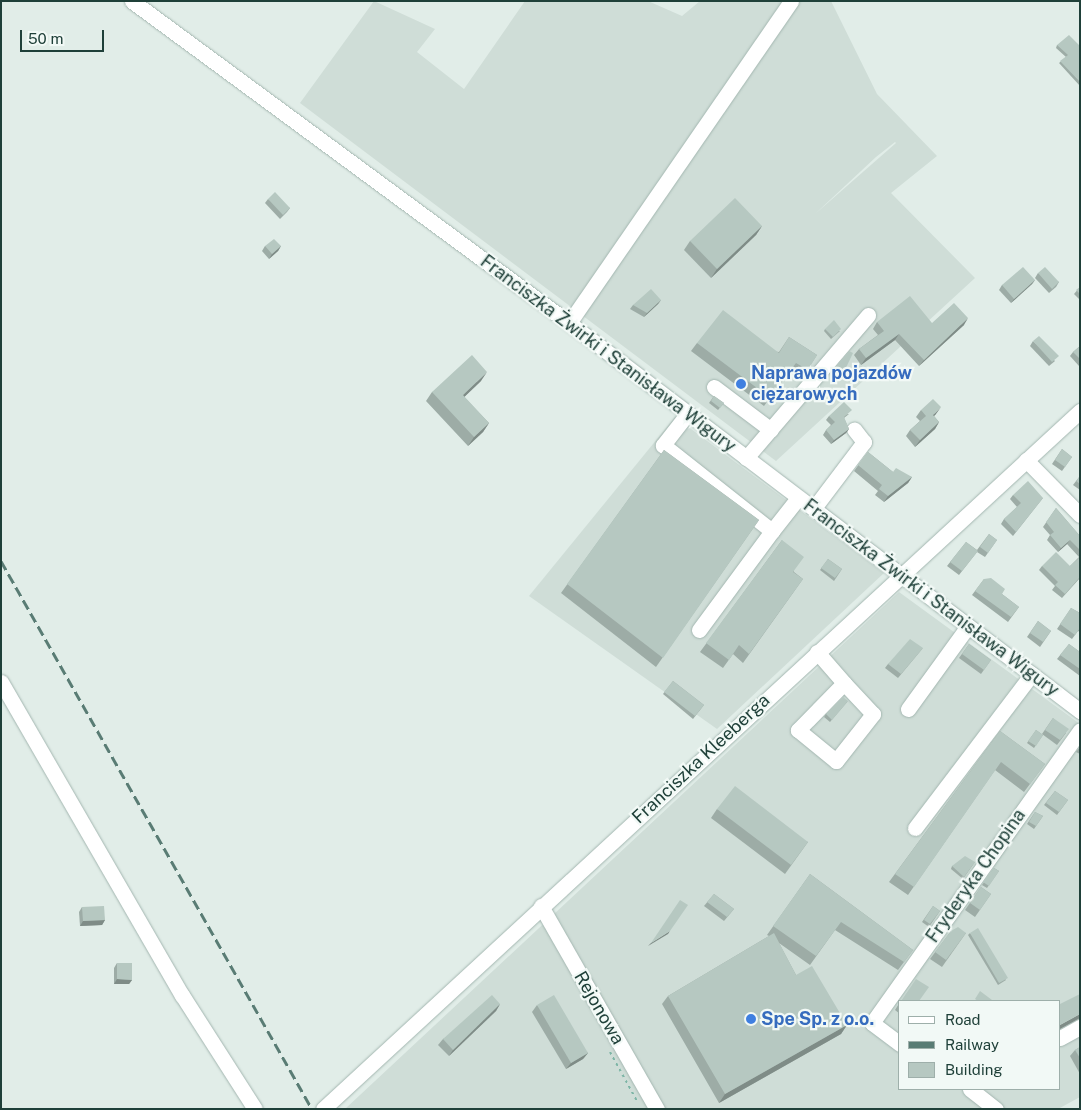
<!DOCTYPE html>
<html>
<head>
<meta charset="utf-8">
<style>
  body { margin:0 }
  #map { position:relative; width:1081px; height:1110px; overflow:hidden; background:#e1ede8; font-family:"Public Sans",sans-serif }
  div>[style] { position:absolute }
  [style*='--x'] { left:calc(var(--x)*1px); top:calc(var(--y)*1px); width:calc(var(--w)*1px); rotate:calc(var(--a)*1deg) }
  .built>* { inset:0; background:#cfddd7 }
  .path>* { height:2px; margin-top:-1px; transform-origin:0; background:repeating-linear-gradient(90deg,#7db5a6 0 2.5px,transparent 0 6.5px) }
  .roads { filter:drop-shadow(0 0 1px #a3b6b0) drop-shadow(0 0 1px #a3b6b0) }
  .minor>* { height:15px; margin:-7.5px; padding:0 7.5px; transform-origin:7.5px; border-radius:7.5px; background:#fff }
  .rail>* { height:3px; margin-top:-1.5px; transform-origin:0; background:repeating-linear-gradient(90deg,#597c74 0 10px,transparent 0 15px) }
  .wall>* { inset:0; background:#9daca6 }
  .shaded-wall>* { inset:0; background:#7f8c87 }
  .building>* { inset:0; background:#b6c8c1 }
  .dots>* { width:14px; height:14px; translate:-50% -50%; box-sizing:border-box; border:2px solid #f2f9f6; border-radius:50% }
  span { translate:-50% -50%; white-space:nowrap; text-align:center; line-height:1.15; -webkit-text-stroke:4.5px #f2f9f6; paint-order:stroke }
  .street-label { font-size:18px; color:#1f4039 }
  .shop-label { font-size:18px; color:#366cbe; font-weight:700 }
  .left { translate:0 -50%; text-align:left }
  .frame { position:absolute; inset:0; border:2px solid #1f4039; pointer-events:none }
  .legend { position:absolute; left:898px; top:1000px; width:162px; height:90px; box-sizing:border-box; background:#f2f9f6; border:1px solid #9eafaa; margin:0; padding:6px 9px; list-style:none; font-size:15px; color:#1f4039 }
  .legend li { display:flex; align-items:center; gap:10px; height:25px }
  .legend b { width:25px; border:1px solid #9eafaa }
  .scale { position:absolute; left:20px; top:30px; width:84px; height:22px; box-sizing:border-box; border:2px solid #1f4039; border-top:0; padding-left:6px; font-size:15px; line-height:18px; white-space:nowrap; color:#1f4039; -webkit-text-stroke:4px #f2f9f6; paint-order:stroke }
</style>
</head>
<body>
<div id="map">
  <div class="built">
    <div style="clip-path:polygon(evenodd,374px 1px,435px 29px,417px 52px,464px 89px,525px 1px,648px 1px,682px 16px,700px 1px,831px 1px,877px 94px,937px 156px,891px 193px,975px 278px,776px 461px,300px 103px,374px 1px,895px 142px,896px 143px,815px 214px,876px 157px,895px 142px)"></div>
    <div style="clip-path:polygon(675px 417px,884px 573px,717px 729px,529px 596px)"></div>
    <div style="clip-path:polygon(evenodd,899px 592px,1080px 724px,1080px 1097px,1058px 1109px,345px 1109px,899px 592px,900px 1001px,1060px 1001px,1060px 1089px,900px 1089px,900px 1001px)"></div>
  </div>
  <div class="path">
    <div style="--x:610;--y:1052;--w:58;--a:61.2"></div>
  </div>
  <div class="roads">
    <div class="minor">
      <div style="--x:132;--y:1;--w:543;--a:36.38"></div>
      <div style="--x:569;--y:323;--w:642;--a:37.21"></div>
      <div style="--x:569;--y:323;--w:391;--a:-55.4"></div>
      <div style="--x:714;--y:387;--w:71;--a:37"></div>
      <div style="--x:688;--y:413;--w:41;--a:128"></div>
      <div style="--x:663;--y:445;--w:139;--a:38.3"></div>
      <div style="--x:772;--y:531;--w:42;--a:-51.8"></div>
      <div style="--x:746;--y:458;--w:188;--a:-49.5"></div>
      <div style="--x:1026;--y:460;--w:77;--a:45.5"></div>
      <div style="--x:814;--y:508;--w:83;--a:-52.9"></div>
      <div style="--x:864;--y:442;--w:16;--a:-128"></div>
      <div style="--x:699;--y:630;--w:123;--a:-53.6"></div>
      <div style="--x:817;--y:652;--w:41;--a:48.9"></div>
      <div style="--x:844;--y:683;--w:66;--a:134.4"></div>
      <div style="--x:798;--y:730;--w:49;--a:39.2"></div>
      <div style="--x:836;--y:761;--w:60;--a:-51.8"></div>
      <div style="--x:873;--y:714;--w:42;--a:-133.1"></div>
      <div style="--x:1;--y:682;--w:362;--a:60"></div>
      <div style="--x:182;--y:995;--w:135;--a:57.4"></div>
      <div style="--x:908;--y:709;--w:102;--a:-54.1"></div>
      <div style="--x:915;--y:828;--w:193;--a:-52.8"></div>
      <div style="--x:541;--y:906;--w:234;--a:60.3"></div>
      <div style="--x:1060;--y:1038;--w:23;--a:-29"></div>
      <div style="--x:900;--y:1044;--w:35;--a:-143"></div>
      <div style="--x:872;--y:1023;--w:359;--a:-54.6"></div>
      <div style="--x:970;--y:1089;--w:33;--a:38"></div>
      <div style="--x:323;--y:1109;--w:1030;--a:-42.68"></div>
    </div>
  </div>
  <div class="rail">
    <div style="--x:1;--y:561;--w:630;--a:60.42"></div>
  </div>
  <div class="wall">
    <div style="clip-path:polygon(1057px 45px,1080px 46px,1080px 86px,1059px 63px,1066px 57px,1056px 48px)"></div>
    <div style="clip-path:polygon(268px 199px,290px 208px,287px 212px,280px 219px,265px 203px)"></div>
    <div style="clip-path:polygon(762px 226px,756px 235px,711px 278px,684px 250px,690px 241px)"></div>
    <div style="clip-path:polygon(265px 246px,281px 246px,278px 251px,269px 259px,262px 251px)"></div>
    <div style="clip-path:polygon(1038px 273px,1059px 282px,1056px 287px,1049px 293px,1035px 278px)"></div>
    <div style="clip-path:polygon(1035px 280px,1032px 284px,1011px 303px,999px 290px,1002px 285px)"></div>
    <div style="clip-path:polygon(1080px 287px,1080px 300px,1074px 294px)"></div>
    <div style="clip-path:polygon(661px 300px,658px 304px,644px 317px,630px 309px,633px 305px)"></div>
    <div style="clip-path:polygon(877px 322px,932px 323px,964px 325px,919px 366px,895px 340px,861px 365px,854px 355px,859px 349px,878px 335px,873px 329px)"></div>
    <div style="clip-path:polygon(825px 329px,840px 331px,831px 339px,824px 331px)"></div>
    <div style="clip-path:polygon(789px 337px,817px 355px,802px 378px,790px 371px,764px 406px,691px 351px,697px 343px,779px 352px)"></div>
    <div style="clip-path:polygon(1033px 341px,1055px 361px,1049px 366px,1030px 346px)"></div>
    <div style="clip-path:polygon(1080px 346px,1080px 365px,1079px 366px,1070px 356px,1073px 352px)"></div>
    <div style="clip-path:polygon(833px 370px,843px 374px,841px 376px,832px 372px)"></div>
    <div style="clip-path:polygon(481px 381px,464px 397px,489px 423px,483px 432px,468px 446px,426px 401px,432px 392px)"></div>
    <div style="clip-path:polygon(714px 396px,724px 403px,718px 410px,709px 403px)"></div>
    <div style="clip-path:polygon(921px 410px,936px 414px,934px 416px,939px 422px,935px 429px,915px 447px,906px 436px,910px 430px,920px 421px,916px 417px)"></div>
    <div style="clip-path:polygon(849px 414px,844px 418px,849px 429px,846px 433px,831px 444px,823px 435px,826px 430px,831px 425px,826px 420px,829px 416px)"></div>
    <div style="clip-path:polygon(1062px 449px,1072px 457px,1062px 471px,1052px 464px)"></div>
    <div style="clip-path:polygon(664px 450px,759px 520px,656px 667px,561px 593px)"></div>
    <div style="clip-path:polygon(868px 452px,893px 472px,912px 477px,908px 483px,884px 502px,875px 495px,878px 491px,854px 471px)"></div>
    <div style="clip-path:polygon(1080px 476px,1080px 490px,1073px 485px)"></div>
    <div style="clip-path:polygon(1013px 495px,1043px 498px,1013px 536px,1001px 524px,1004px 519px,1017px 507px,1010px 499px)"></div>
    <div style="clip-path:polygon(1056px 508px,1080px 536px,1080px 578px,1062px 598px,1052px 590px,1055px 586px,1039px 570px,1042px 566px,1070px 566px,1079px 557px,1067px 544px,1058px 552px,1047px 540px,1050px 535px,1043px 527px)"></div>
    <div style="clip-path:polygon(989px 534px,997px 540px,985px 557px,977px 552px,959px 575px,947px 566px,966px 542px,977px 550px)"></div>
    <div style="clip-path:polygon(782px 540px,794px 572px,803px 579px,743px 663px,733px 654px,723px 668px,700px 652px)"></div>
    <div style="clip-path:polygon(828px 559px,842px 569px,834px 581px,820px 570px)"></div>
    <div style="clip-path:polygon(984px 579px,1002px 594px,1019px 607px,1008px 622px,972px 595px)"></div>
    <div style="clip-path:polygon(1071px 608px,1080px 613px,1080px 632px,1078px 631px,1072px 639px,1057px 629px)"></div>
    <div style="clip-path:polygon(1038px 621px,1051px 631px,1040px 647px,1027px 637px)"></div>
    <div style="clip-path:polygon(969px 644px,991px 660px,981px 674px,959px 658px)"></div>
    <div style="clip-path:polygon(1069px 644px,1080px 652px,1080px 676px,1057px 659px)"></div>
    <div style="clip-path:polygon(923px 648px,898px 678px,885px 668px,888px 664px)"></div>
    <div style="clip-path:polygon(673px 681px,704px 705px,693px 719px,663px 694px)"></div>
    <div style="clip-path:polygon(848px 701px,830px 722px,824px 717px,826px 714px)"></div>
    <div style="clip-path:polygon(1053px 718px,1066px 733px,1057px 745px,1042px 734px)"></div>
    <div style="clip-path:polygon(1036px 730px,1043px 735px,1034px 748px,1027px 743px)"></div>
    <div style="clip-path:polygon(1000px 731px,1045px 764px,1024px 792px,995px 770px,908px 895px,889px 882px)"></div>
    <div style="clip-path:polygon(1080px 747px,1080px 754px,1076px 752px)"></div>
    <div style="clip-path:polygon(1055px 791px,1068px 800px,1057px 815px,1044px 805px)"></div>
    <div style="clip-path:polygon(717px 809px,808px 842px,785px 874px,711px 818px)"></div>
    <div style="clip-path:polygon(1035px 812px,1043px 816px,1034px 829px,1027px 824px)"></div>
    <div style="clip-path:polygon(975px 862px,963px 879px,951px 869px,952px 866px)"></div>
    <div style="clip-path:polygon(994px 868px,999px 871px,987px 888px,982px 885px)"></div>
    <div style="clip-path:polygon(810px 874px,913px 950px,898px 970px,835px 930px,810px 965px,779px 943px,796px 975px,847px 1025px,841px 1034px,719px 1103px,662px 1004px,668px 996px,769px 936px,767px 935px)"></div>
    <div style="clip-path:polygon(981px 887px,991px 894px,975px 917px,965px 910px)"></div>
    <div style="clip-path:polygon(714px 894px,734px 909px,724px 921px,704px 906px)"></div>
    <div style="clip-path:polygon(933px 906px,940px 911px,929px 927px,922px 922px)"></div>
    <div style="clip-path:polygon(82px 907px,105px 920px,102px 925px,80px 926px,79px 912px)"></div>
    <div style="clip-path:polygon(951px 931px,966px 933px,942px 967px,930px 959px)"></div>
    <div style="clip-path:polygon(970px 933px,1006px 980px,998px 985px,968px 935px)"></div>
    <div style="clip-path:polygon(117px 963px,132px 980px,129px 984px,114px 984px,114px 968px)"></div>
    <div style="clip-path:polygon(900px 1002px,900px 1014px,895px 1010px)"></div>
    <div style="clip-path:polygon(500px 1004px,496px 1011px,449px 1056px,438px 1045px,443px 1039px)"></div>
    <div style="clip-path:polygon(537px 1005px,588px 1053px,583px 1059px,566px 1069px,532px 1012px)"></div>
    <div style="clip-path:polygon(1080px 1047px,1080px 1074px,1070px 1056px,1075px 1050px)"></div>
  </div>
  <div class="shaded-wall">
    <div style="clip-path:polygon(762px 226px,756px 235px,711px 278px,717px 269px)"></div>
    <div style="clip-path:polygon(281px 246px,278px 251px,269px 259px,272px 254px)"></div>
    <div style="clip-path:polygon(1035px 280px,1032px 284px,1011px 303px,1014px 299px)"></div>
    <div style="clip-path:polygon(661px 300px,658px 304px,644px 317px,647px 313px)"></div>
    <div style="clip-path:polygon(968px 318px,964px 325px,919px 366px,924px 360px)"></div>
    <div style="clip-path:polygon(899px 334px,895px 340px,861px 365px,866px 358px)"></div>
    <div style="clip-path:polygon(487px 372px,481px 381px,457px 404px,463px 395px)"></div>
    <div style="clip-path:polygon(941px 407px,936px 414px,928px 422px,933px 415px)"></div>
    <div style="clip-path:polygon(939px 422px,935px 429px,915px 447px,920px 440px)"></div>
    <div style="clip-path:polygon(489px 423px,483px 432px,468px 446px,474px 437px)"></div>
    <div style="clip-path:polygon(849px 429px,846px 433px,831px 444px,834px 440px)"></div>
    <div style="clip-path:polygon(912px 477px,908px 483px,884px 502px,888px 496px)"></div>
    <div style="clip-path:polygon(1070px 540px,1067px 544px,1058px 552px,1061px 548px)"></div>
    <div style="clip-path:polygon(105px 920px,102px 925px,80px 926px,83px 921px)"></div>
    <div style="clip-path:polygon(670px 931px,668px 934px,648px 946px,651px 943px)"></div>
    <div style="clip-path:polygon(117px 979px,132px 980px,129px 984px,114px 984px)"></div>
    <div style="clip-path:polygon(500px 1004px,496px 1011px,449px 1056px,453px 1050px)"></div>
    <div style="clip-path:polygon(1080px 1014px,1080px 1018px,1060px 1029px,1060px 1025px)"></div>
    <div style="clip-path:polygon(847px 1025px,841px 1034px,719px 1103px,725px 1094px)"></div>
    <div style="clip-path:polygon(588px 1053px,583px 1059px,566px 1069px,571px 1063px)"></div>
  </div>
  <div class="building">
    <div style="clip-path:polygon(1069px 35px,1080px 46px,1080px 82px,1060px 61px,1068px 55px,1057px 45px)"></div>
    <div style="clip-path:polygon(275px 192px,290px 208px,283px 215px,268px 199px)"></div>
    <div style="clip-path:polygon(735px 198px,762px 226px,717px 269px,690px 241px)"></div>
    <div style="clip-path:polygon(274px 239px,281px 246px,272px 254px,265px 246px)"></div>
    <div style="clip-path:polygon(1023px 267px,1035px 280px,1014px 299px,1002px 285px)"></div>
    <div style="clip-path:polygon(1045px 267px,1059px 282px,1052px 289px,1038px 273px)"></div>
    <div style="clip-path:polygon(1080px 287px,1080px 294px,1076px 290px)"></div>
    <div style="clip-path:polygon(651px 289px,661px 300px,647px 313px,633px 305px)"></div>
    <div style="clip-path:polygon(910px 296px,932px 323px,954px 303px,968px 318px,924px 360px,899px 334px,866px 358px,859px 349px,884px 331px,877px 322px)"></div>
    <div style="clip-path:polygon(723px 310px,779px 353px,789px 337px,817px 355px,808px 370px,796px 363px,769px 397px,697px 343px)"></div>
    <div style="clip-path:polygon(834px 320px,841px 329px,833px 337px,825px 329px)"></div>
    <div style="clip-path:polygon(1039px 336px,1059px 356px,1052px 362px,1033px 341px)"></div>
    <div style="clip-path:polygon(1080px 346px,1080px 359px,1073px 352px)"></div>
    <div style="clip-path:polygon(849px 351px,853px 353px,843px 374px,833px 370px)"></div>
    <div style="clip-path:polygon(472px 355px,487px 372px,463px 395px,489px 423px,474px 437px,432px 392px)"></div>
    <div style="clip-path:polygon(714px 396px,724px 403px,720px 408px,711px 401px)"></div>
    <div style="clip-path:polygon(933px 399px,941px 407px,933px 415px,939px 422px,920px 440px,910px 430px,926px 416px,921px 410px)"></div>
    <div style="clip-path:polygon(844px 402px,852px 410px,844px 417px,849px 429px,834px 440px,826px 430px,835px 422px,829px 416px)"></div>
    <div style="clip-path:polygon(1062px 449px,1072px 457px,1065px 467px,1055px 460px)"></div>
    <div style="clip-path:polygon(664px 450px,759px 520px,663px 658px,567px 584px)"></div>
    <div style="clip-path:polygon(868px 452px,893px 472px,896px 468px,912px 477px,888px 496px,879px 489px,882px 485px,858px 465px)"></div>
    <div style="clip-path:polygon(1080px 476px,1080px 484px,1076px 481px)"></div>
    <div style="clip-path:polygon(1028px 481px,1043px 498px,1016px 532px,1004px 519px,1021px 503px,1013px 495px)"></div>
    <div style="clip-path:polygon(1056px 508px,1080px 536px,1080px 550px,1070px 540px,1061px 548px,1050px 535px,1054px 532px,1046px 522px)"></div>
    <div style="clip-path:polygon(989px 534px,997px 540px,988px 553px,980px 547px)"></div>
    <div style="clip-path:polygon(782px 540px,804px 557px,793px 572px,803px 579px,749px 654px,739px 645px,729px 660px,706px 643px)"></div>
    <div style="clip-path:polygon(966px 542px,978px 551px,962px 571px,950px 562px)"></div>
    <div style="clip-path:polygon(1056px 552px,1070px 566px,1080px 557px,1080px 577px,1065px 594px,1055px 585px,1058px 582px,1042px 566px)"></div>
    <div style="clip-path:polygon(828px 559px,842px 569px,835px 578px,821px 568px)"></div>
    <div style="clip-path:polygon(991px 578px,1005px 589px,1002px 594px,1019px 607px,1011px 617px,975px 591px,984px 579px)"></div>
    <div style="clip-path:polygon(1071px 608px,1080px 613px,1080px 628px,1075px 635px,1060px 624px)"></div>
    <div style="clip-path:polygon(1038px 621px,1051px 631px,1043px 642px,1030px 633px)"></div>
    <div style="clip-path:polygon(910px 639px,923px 648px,901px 674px,888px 664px)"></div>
    <div style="clip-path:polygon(969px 644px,991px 660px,984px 670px,962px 654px)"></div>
    <div style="clip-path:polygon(1069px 644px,1080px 652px,1080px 669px,1060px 655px)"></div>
    <div style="clip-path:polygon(673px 681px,704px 705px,695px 716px,664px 692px)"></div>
    <div style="clip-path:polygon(843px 697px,848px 701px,832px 720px,826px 714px)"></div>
    <div style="clip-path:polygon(1053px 718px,1069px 729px,1060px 740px,1045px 730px)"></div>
    <div style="clip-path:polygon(1036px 730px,1043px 735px,1036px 746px,1028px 741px)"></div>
    <div style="clip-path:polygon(1000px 731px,1045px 764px,1030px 784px,1001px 762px,914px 887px,895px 874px)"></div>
    <div style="clip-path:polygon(735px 786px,808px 842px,791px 865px,717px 809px)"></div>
    <div style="clip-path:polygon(1055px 791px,1068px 800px,1059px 812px,1046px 803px)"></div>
    <div style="clip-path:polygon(1035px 812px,1043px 816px,1036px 826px,1029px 822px)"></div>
    <div style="clip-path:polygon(965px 856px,975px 862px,964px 877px,952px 866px)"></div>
    <div style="clip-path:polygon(994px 868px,999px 871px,989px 886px,983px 882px)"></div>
    <div style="clip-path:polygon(810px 874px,913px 950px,904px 962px,841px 922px,816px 956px,773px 926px)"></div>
    <div style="clip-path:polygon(981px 887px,991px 894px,980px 910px,970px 903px)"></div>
    <div style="clip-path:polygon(714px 894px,734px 909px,727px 917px,707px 902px)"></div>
    <div style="clip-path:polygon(680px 900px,688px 905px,670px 931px,651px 943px)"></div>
    <div style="clip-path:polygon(104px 906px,105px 920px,83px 921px,82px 907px)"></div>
    <div style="clip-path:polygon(933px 906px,940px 911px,930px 924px,924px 920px)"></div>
    <div style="clip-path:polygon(958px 927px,966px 933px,946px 960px,935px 952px,951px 931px)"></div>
    <div style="clip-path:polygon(978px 928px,1008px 978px,999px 983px,970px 933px)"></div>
    <div style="clip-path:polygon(774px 933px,796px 975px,812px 966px,847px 1025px,725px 1094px,668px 996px)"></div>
    <div style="clip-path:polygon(117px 963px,132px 963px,132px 980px,117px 979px)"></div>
    <div style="clip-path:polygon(916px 979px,929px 987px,919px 1001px,901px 1001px)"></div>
    <div style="clip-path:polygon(980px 991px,992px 1000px,992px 1001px,978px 1001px,975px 999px)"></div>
    <div style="clip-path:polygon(1080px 994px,1080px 1014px,1060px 1025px,1060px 1004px)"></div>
    <div style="clip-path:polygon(492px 995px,500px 1004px,453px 1050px,443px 1039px)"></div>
    <div style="clip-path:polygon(554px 995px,588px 1053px,571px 1063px,537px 1005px)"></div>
    <div style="clip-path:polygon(1080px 1047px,1080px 1058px,1075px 1050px)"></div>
  </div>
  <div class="dots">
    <div style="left:741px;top:384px;background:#3f7fe0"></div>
    <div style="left:751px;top:1019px;background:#3f7fe0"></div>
  </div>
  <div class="street-label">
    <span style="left:608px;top:354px;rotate:37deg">Franciszka Żwirki i Stanisława Wigury</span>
    <span style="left:931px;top:598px;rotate:37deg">Franciszka Żwirki i Stanisława Wigury</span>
    <span style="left:701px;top:759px;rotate:-43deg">Franciszka Kleeberga</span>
    <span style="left:976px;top:876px;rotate:-55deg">Fryderyka Chopina</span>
    <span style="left:599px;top:1008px;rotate:60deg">Rejonowa</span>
  </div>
  <div class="shop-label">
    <span class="left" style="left:751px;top:384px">Naprawa pojazdów<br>ciężarowych</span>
    <span class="left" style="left:761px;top:1019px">Spe Sp. z o.o.</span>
  </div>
  <div class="frame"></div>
  <ul class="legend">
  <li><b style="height:6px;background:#fff"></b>Road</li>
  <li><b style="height:6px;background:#597c74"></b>Railway</li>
  <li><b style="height:14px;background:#b6c8c1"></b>Building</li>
  </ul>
  <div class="scale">50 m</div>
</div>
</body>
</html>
